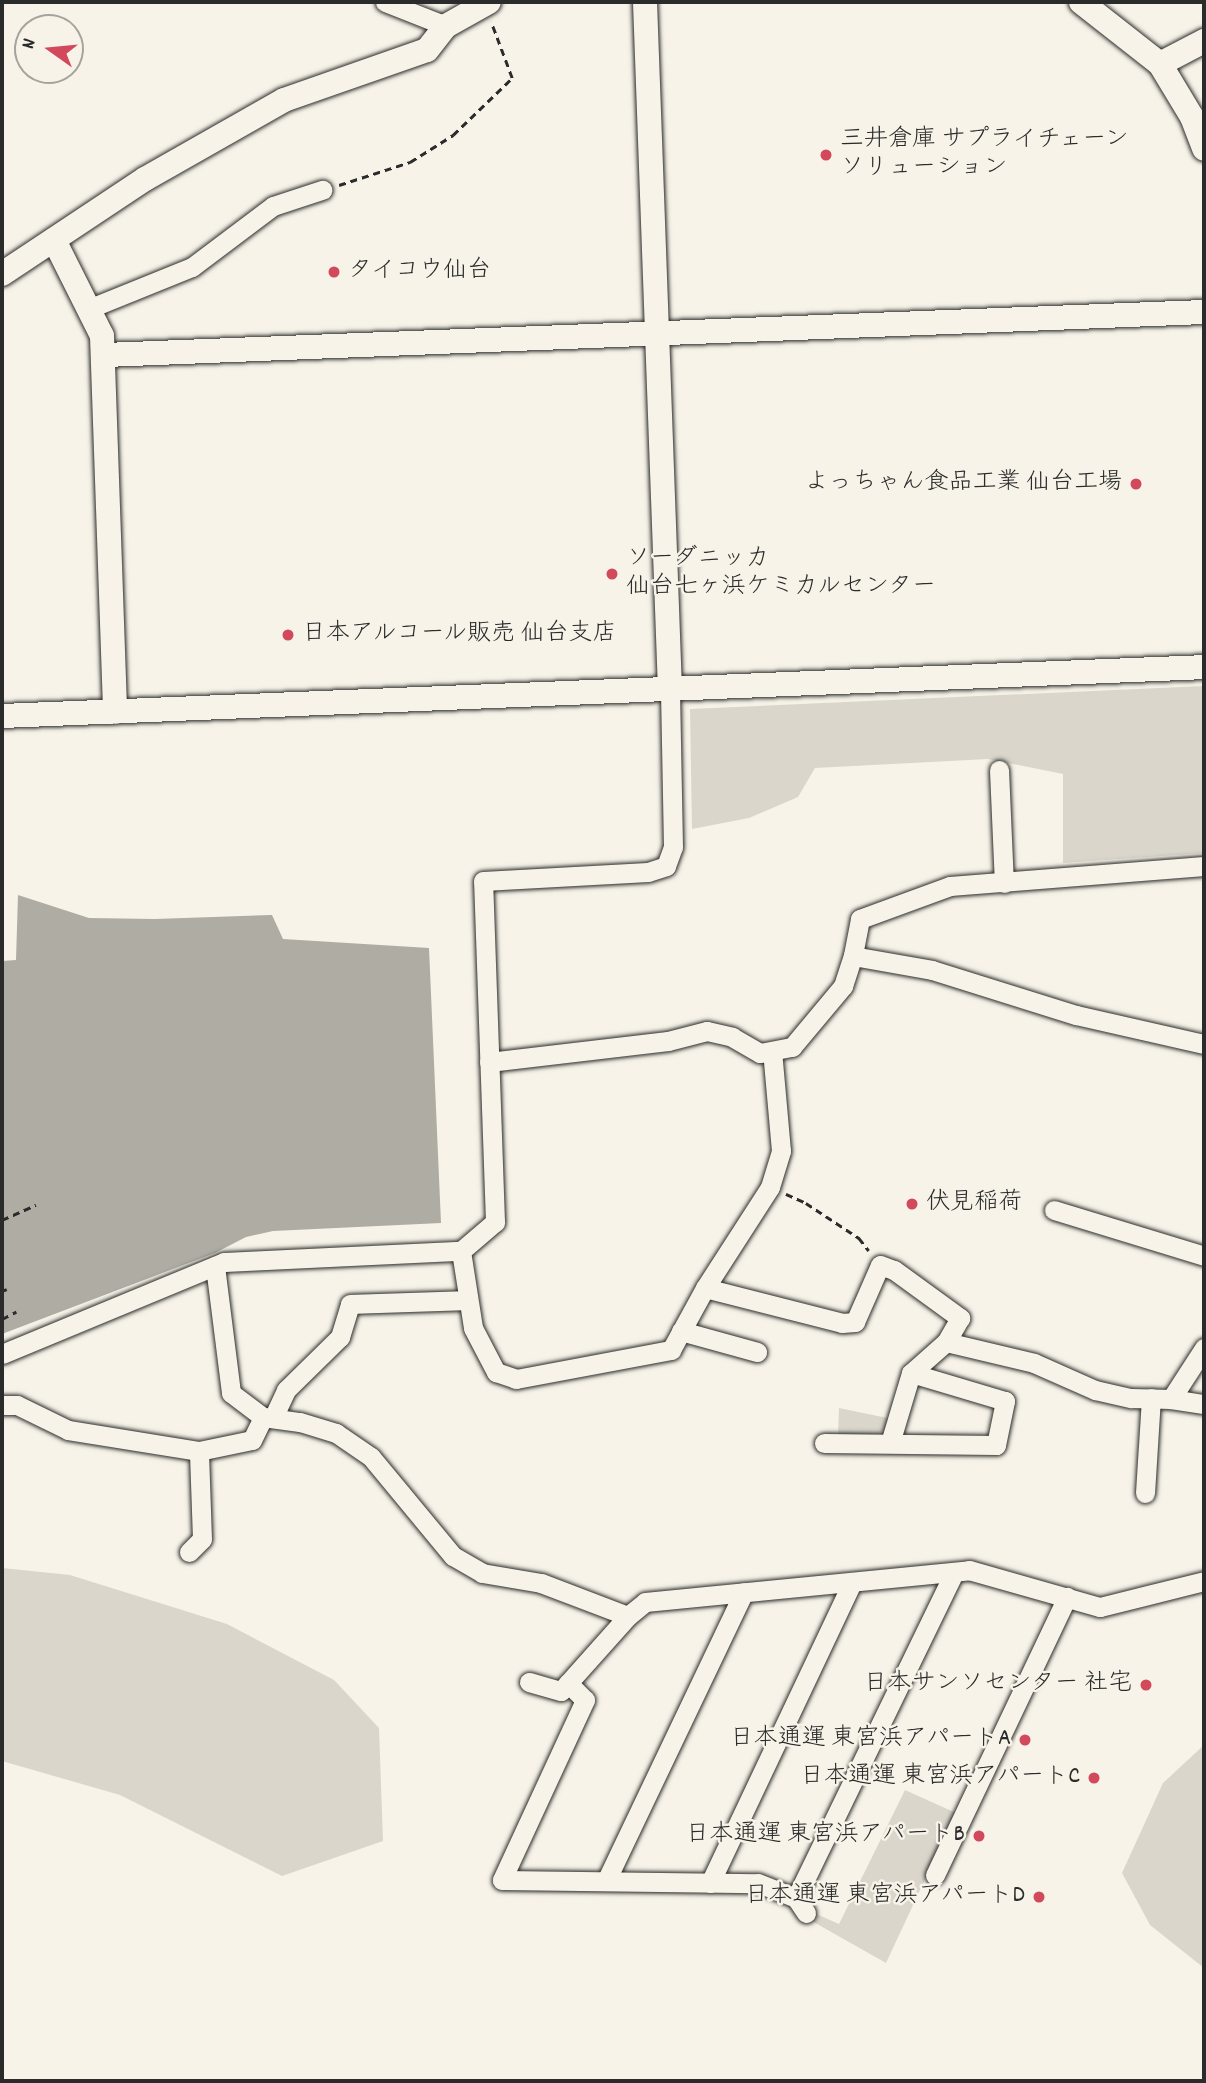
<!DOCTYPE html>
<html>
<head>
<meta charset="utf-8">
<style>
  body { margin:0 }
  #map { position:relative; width:1206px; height:2083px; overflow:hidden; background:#f7f3e8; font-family:Dekko,"Klee One",sans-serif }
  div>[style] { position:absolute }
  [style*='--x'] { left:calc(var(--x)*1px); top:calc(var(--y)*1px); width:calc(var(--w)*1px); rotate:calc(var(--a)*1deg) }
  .green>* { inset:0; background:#dad6cc }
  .water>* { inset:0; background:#afaca4 }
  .path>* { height:2.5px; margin-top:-1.25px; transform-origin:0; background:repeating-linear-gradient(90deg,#2b2b2b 0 7px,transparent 0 12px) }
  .roads { filter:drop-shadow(0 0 2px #2b2b2b) drop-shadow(0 0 2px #2b2b2b) }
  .minor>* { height:19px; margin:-9.5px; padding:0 9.5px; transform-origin:9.5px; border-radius:9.5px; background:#f7f3e8 }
  .tertiary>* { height:24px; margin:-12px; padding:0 12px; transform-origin:12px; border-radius:12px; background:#f7f3e8 }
  .dots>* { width:19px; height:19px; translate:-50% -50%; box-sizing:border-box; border:4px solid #f7f3e8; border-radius:50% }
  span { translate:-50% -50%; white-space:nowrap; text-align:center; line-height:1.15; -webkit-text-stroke:5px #f7f3e8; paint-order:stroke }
  .poi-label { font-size:24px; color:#2b2b2b }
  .left { translate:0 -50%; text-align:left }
  .right { translate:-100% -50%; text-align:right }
  .frame { position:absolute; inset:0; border:4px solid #2b2b2b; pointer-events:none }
  .north { position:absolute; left:14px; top:14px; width:70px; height:70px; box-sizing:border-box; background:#f7f3e8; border:2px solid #a5a39c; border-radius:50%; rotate:285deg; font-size:19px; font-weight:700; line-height:28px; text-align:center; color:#2b2b2b }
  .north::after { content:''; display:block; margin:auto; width:24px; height:32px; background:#d1495b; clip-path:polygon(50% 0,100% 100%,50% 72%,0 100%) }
</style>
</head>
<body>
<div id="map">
  <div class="green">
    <div style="clip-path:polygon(1204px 686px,1204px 853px,1063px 863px,1063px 774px,988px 759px,815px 768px,798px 797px,749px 818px,692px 829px,690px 709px)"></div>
    <div style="clip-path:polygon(839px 1408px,897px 1420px,878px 1434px,838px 1436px)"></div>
    <div style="clip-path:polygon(2px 1568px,70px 1575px,227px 1624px,334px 1680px,379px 1728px,383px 1841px,282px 1876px,120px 1795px,2px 1761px)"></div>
    <div style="clip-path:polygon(1204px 1745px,1204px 1968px,1150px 1925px,1122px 1873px,1163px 1783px)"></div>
    <div style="clip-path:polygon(905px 1790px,956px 1813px,886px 1963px,810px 1920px,814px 1913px,839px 1924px)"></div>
  </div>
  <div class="water">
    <div style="clip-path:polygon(18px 895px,89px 918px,155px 919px,272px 915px,283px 939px,429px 948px,441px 1223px,273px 1231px,246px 1237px,215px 1253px,2px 1334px,2px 961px,16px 960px)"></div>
  </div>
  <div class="path">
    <div style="--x:339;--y:185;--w:75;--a:-17.9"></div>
    <div style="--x:410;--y:162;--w:51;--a:-32.1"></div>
    <div style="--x:453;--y:135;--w:82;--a:-44"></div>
    <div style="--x:512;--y:78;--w:60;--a:-110.6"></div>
    <div style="--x:786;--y:1194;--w:22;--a:24"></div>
    <div style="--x:806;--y:1203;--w:64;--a:33.4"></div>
    <div style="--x:859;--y:1238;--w:16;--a:52"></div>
    <div style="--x:2;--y:1220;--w:37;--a:-24"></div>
    <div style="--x:2;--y:1291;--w:5;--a:-22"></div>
    <div style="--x:2;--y:1319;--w:16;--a:-27"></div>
  </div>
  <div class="roads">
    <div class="minor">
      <div style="--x:385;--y:2;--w:66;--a:21.5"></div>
      <div style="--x:88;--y:309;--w:112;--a:-22"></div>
      <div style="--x:192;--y:267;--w:101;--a:-37"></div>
      <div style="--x:273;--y:206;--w:52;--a:-18.1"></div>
      <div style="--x:999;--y:770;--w:113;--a:87.5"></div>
      <div style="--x:1204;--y:866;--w:255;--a:175.5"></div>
      <div style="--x:950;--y:886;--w:96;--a:159.9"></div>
      <div style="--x:860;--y:919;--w:38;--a:101"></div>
      <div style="--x:853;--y:956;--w:80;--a:10"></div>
      <div style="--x:932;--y:970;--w:151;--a:17.4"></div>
      <div style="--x:1076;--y:1015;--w:131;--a:12.8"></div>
      <div style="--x:489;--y:1062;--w:180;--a:-6.7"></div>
      <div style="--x:668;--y:1041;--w:40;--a:-14.4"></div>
      <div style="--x:707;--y:1031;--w:26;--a:13"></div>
      <div style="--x:732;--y:1037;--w:32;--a:30"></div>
      <div style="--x:760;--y:1053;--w:33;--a:-11"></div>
      <div style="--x:792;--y:1047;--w:80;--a:-50.1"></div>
      <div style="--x:843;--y:986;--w:32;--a:-72"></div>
      <div style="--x:1054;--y:1210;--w:157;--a:17"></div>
      <div style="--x:461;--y:1251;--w:78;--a:81.1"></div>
      <div style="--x:473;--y:1328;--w:50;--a:62.4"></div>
      <div style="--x:496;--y:1372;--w:21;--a:19"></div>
      <div style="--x:516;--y:1379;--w:158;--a:-10.6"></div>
      <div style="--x:671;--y:1350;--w:71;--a:-61.3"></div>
      <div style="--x:705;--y:1288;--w:120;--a:-57.2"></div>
      <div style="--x:770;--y:1187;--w:38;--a:-73"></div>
      <div style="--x:781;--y:1151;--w:100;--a:-95.1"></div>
      <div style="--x:215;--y:1266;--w:128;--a:82.8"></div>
      <div style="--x:231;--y:1393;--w:40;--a:37"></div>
      <div style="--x:263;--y:1417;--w:37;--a:8"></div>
      <div style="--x:300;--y:1422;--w:38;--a:17"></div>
      <div style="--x:336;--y:1433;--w:42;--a:34.4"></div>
      <div style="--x:371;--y:1457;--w:129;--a:50.4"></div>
      <div style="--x:453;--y:1556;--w:34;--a:30"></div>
      <div style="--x:482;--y:1573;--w:60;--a:9.6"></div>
      <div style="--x:541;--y:1583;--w:93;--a:20.8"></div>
      <div style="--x:705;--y:1288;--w:141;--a:14.3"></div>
      <div style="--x:842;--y:1323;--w:13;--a:-4"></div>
      <div style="--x:855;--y:1322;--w:62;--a:-66.3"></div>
      <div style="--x:880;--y:1265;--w:15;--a:20"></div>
      <div style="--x:894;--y:1270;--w:82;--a:36"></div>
      <div style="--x:960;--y:1318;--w:28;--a:120"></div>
      <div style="--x:681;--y:1331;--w:79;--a:15.4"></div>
      <div style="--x:2;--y:1354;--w:240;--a:-22.5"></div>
      <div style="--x:224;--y:1262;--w:237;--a:-2.7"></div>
      <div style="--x:461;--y:1251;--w:45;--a:-40.5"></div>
      <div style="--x:495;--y:1222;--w:341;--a:-92"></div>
      <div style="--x:483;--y:881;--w:165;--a:-3.1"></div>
      <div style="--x:648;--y:872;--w:19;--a:-18"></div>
      <div style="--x:666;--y:866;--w:20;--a:-70"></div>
      <div style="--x:673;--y:847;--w:158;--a:-91.1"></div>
      <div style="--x:1171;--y:1399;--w:61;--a:-57.1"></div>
      <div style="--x:2;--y:1405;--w:15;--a:0"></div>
      <div style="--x:17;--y:1405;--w:57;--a:26.1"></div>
      <div style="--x:68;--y:1430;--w:133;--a:9.1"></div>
      <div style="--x:199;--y:1451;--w:54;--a:-11.7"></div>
      <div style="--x:252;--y:1440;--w:25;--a:-64"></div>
      <div style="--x:273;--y:1418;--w:31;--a:-65"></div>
      <div style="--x:286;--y:1390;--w:76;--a:-44.5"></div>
      <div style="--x:340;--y:1337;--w:34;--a:-73"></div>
      <div style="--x:350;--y:1304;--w:118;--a:-1.9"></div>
      <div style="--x:824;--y:1443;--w:172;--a:0.7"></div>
      <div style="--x:996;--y:1445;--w:45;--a:-78.4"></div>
      <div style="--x:1005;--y:1401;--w:98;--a:-163.4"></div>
      <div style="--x:911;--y:1373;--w:47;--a:-41.5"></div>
      <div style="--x:946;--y:1342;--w:90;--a:13.4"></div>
      <div style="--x:1034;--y:1363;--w:67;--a:23.9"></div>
      <div style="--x:1095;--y:1390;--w:37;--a:13"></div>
      <div style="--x:1131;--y:1398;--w:40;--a:1.4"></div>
      <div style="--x:1171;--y:1399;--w:33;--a:9"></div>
      <div style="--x:890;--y:1443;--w:73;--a:-73.3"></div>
      <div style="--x:1145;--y:1493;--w:95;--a:-86.4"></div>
      <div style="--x:189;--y:1552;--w:18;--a:-45"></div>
      <div style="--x:202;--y:1539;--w:88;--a:-92"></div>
      <div style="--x:529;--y:1682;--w:33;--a:16"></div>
      <div style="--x:561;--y:1691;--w:101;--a:-48.2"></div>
      <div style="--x:628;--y:1616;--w:22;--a:-39"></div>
      <div style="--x:645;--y:1602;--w:326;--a:-5.6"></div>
      <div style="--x:969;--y:1570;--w:136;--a:15.8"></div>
      <div style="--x:1100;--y:1607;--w:107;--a:-14"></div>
      <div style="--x:568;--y:1683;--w:24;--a:45"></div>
      <div style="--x:585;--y:1700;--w:198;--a:114.8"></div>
      <div style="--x:502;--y:1880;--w:256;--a:0.7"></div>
      <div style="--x:758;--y:1883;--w:41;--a:21.5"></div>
      <div style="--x:796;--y:1898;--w:362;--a:-64.1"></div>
      <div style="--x:935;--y:1875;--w:308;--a:-64.6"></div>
      <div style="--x:606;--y:1881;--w:320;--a:-64.5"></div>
      <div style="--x:710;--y:1883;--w:333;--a:-64.7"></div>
      <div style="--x:796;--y:1898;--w:18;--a:56"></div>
    </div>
    <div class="tertiary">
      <div style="--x:645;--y:2;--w:687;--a:87.92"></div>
      <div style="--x:1081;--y:2;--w:100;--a:38.1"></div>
      <div style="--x:1160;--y:64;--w:50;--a:-27.6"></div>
      <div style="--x:1160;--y:64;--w:62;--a:58.9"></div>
      <div style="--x:1192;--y:117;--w:34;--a:69"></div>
      <div style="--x:54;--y:240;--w:107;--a:63.4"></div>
      <div style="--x:102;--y:336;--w:376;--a:88"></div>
      <div style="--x:2;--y:274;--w:172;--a:-33.6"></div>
      <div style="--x:145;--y:179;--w:160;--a:-29.6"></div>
      <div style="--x:284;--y:100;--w:151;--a:-19.3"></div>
      <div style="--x:427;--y:50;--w:31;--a:-52"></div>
      <div style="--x:446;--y:26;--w:49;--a:-29.2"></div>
      <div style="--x:105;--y:355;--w:1100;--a:-2.24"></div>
      <div style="--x:2;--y:716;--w:1203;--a:-2.33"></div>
    </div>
  </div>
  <div class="dots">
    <div style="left:826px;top:155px;background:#d1495b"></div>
    <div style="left:334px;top:272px;background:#d1495b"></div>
    <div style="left:1136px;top:484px;background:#d1495b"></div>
    <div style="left:612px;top:574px;background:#d1495b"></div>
    <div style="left:288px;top:635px;background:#d1495b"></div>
    <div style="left:912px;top:1204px;background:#d1495b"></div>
    <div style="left:1146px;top:1685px;background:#d1495b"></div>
    <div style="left:1025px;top:1740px;background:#d1495b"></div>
    <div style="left:1094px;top:1778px;background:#d1495b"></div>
    <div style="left:979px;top:1836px;background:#d1495b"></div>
    <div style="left:1039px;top:1897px;background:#d1495b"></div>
  </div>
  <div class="poi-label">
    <span class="left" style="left:840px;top:155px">三井倉庫 サプライチェーン<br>ソリューション</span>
    <span class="left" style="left:348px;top:272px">タイコウ仙台</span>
    <span class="right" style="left:1122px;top:484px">よっちゃん食品工業 仙台工場</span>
    <span class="left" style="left:626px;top:574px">ソーダニッカ<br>仙台七ヶ浜ケミカルセンター</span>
    <span class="left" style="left:302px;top:635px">日本アルコール販売 仙台支店</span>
    <span class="left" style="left:926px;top:1204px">伏見稲荷</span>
    <span class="right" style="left:1132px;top:1685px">日本サンソセンター 社宅</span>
    <span class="right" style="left:1011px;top:1740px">日本通運 東宮浜アパートA</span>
    <span class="right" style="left:1080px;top:1778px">日本通運 東宮浜アパートC</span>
    <span class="right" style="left:965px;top:1836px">日本通運 東宮浜アパートB</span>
    <span class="right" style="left:1025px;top:1897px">日本通運 東宮浜アパートD</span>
  </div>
  <div class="frame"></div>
  <div class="north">N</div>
</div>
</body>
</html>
